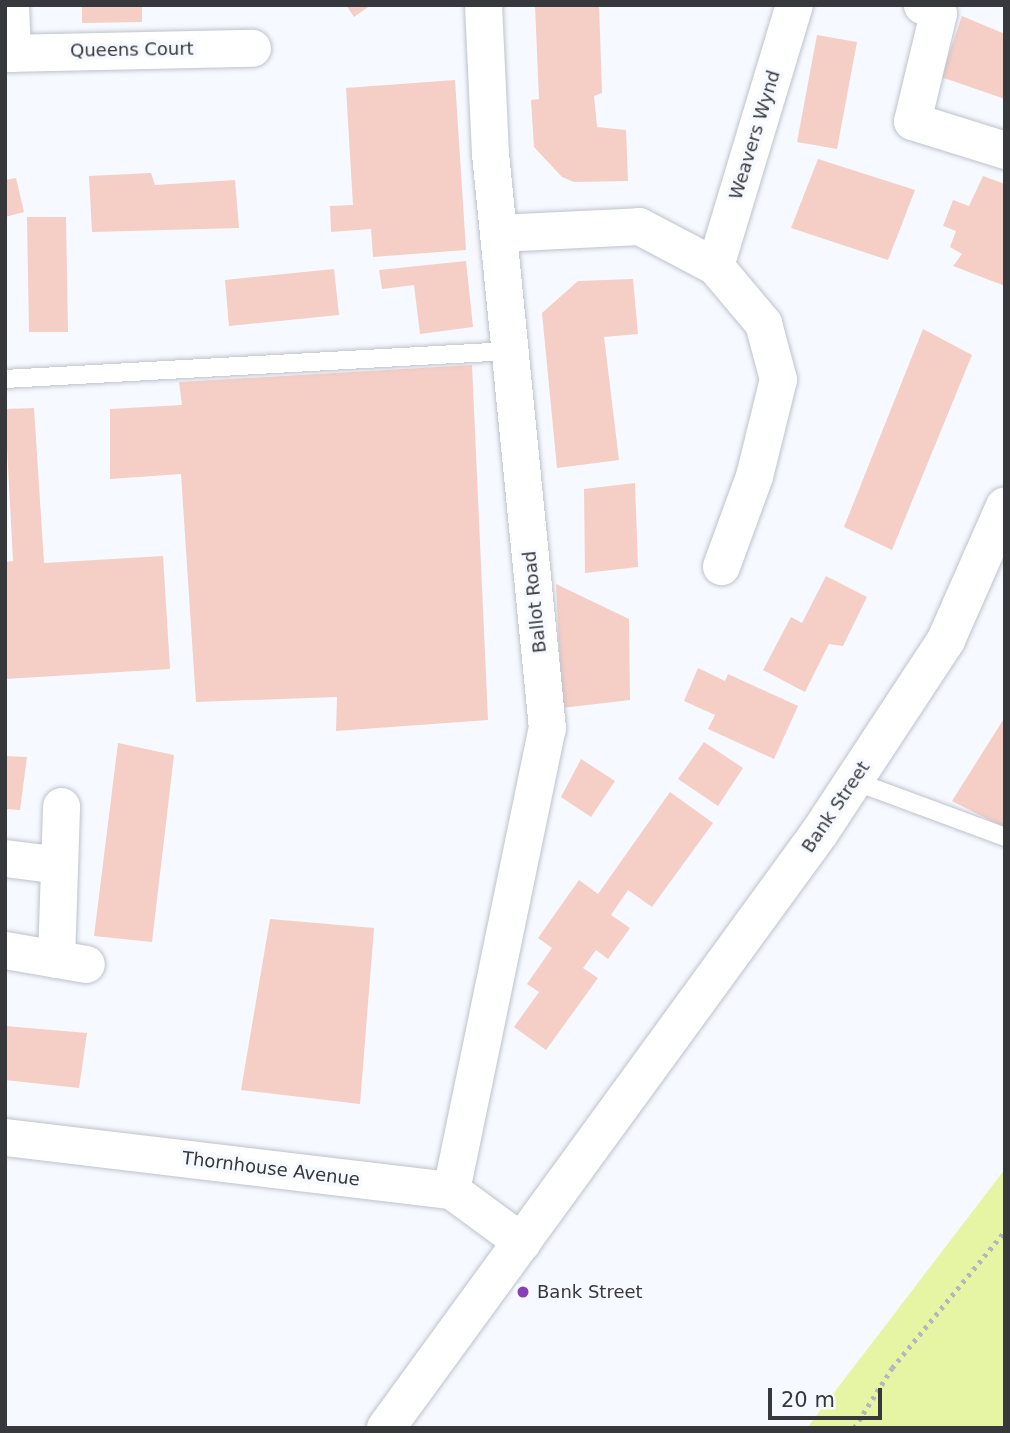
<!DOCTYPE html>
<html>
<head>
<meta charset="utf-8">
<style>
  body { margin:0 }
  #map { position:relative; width:1010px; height:1433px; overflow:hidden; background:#f6f9ff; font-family:"DejaVu Sans",sans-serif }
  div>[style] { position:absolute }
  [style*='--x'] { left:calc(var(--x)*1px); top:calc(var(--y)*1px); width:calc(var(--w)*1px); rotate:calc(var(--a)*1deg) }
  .green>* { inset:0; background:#e6f5a4 }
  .building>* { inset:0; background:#f5cec6 }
  .path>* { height:4.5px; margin-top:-2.25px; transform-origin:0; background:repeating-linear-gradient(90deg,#b4b7bc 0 3.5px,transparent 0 8.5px) }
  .roads { filter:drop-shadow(0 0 2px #bec2cb) drop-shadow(0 0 2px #bec2cb) }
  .service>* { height:18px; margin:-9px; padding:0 9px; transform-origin:9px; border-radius:9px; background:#fff }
  .minor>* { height:37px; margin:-18.5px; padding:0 18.5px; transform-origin:18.5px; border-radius:18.5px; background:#fff }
  .primary>* { height:38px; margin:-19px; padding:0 19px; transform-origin:19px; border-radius:19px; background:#fff }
  .dots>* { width:19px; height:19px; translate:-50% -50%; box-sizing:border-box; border:4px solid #f6f9ff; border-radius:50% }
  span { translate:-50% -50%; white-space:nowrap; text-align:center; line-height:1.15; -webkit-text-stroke:7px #f6f9ff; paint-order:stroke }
  .street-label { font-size:18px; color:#37383c }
  .poi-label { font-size:18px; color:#37383c }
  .left { translate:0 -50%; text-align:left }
  .frame { position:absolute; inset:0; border:7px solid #37383c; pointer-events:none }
  .scale { position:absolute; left:768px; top:1388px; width:114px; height:32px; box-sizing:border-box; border:4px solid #37383c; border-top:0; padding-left:9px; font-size:21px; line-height:24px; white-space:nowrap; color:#37383c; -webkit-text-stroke:5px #f6f9ff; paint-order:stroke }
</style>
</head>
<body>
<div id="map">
  <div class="green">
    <div style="clip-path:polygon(1005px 1169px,1005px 1428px,807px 1428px)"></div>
  </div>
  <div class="building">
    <div style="clip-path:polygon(82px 5px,142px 5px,142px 22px,82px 23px)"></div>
    <div style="clip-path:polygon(346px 5px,371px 5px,354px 17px)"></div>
    <div style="clip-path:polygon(535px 5px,599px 5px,602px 93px,594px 96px,597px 127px,626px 130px,628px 181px,574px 182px,562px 177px,534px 147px,531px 100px,539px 99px)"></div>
    <div style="clip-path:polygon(962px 16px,1005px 34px,1005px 99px,941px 77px)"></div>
    <div style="clip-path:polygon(817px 35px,857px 42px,837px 149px,797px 142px)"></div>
    <div style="clip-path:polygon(455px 80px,466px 250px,373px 257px,371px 229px,331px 232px,330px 206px,353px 205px,346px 88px)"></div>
    <div style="clip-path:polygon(818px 159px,915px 190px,888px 260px,791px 228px)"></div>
    <div style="clip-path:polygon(151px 173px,155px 185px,235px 180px,239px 228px,92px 232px,89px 176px)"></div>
    <div style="clip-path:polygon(983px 176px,1005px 184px,1005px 286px,953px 266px,962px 254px,950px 247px,956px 231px,943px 226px,953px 200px,969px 206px)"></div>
    <div style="clip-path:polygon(16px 178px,24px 212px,5px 217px,5px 180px)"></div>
    <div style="clip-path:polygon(27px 217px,66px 217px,68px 332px,29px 332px)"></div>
    <div style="clip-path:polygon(466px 261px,473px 327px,420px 334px,414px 285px,382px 289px,379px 270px)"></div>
    <div style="clip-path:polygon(334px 269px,339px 315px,229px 326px,225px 280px)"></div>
    <div style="clip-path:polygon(633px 279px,638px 334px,604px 337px,619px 460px,557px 468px,542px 313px,578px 281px)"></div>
    <div style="clip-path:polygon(923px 329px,972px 355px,892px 550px,844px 527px)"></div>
    <div style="clip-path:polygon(472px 365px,488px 720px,336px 731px,337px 697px,196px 702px,181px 474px,110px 479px,110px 409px,182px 405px,179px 382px)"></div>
    <div style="clip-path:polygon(34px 408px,44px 563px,163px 556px,170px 669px,5px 679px,5px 562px,13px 561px,5px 409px)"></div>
    <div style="clip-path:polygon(635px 483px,638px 567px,585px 573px,584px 489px)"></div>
    <div style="clip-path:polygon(826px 576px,867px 597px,843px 646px,829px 644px,805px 692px,763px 670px,791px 617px,802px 623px)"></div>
    <div style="clip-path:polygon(556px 584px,629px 619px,630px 700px,562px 708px)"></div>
    <div style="clip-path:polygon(698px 668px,725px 681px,728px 674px,798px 706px,774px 759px,708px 729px,715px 715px,684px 701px)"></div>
    <div style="clip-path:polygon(1005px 717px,1005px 828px,952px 801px)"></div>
    <div style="clip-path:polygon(704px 742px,743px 768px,718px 806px,678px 779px)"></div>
    <div style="clip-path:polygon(118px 743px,174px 755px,152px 942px,94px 936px)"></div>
    <div style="clip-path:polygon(5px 756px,27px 757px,20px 810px,5px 809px)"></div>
    <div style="clip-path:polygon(581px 759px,615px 781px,591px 817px,561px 797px)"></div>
    <div style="clip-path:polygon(670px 792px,713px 823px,652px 907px,628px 890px,611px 915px,630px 928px,608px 959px,596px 950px,583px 968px,598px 978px,546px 1050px,514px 1027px,539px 992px,527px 984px,552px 948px,538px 938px,579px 880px,598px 894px)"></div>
    <div style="clip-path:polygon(270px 919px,374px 928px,360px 1104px,241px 1090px)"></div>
    <div style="clip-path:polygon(5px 1026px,87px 1033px,79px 1088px,5px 1080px)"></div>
  </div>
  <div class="path">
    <div style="--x:854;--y:1428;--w:71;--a:-57.7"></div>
    <div style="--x:892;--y:1368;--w:178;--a:-50.5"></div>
  </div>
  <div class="roads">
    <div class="service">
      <div style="--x:5;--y:379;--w:505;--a:-3.18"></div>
      <div style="--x:854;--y:781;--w:161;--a:20.3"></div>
    </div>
    <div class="minor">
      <div style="--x:10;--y:5;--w:48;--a:87.6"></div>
      <div style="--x:922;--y:5;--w:18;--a:27"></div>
      <div style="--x:938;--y:13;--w:111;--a:103.5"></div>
      <div style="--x:912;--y:121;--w:97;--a:17.3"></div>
      <div style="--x:5;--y:53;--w:247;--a:-1.2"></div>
      <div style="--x:498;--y:233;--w:141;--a:-2.8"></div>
      <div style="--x:639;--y:226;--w:86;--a:27.8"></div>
      <div style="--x:715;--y:266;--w:75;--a:49.9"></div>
      <div style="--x:763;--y:323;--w:58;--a:75"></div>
      <div style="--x:778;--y:379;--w:100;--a:103.9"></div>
      <div style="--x:754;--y:476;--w:96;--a:110.1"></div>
      <div style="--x:715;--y:266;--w:273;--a:-73.2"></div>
      <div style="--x:5;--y:858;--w:54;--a:7.4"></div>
      <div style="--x:5;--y:950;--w:82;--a:9.8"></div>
      <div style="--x:56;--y:959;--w:153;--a:-88.1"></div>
      <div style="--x:5;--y:1137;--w:449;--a:6.8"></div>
      <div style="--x:451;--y:1190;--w:88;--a:36.2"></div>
      <div style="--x:451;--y:1190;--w:472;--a:-78.3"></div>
      <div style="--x:547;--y:728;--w:578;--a:-95.66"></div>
      <div style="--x:490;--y:153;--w:148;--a:-92.7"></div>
    </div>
    <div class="primary">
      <div style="--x:386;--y:1428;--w:737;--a:-53.94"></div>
      <div style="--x:820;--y:832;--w:230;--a:-56.7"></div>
      <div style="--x:946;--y:640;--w:146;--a:-66.2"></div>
    </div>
  </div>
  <div class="dots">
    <div style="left:523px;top:1292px;background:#8841b3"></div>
  </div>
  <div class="street-label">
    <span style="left:132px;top:50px;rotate:-1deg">Queens Court</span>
    <span style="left:755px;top:135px;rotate:-73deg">Weavers Wynd</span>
    <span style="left:535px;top:602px;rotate:-96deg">Ballot Road</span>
    <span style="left:836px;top:807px;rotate:-56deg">Bank Street</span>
    <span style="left:271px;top:1169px;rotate:7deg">Thornhouse Avenue</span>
  </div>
  <div class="poi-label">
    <span class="left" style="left:537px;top:1292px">Bank Street</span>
  </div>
  <div class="frame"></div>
  <div class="scale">20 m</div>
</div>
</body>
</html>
